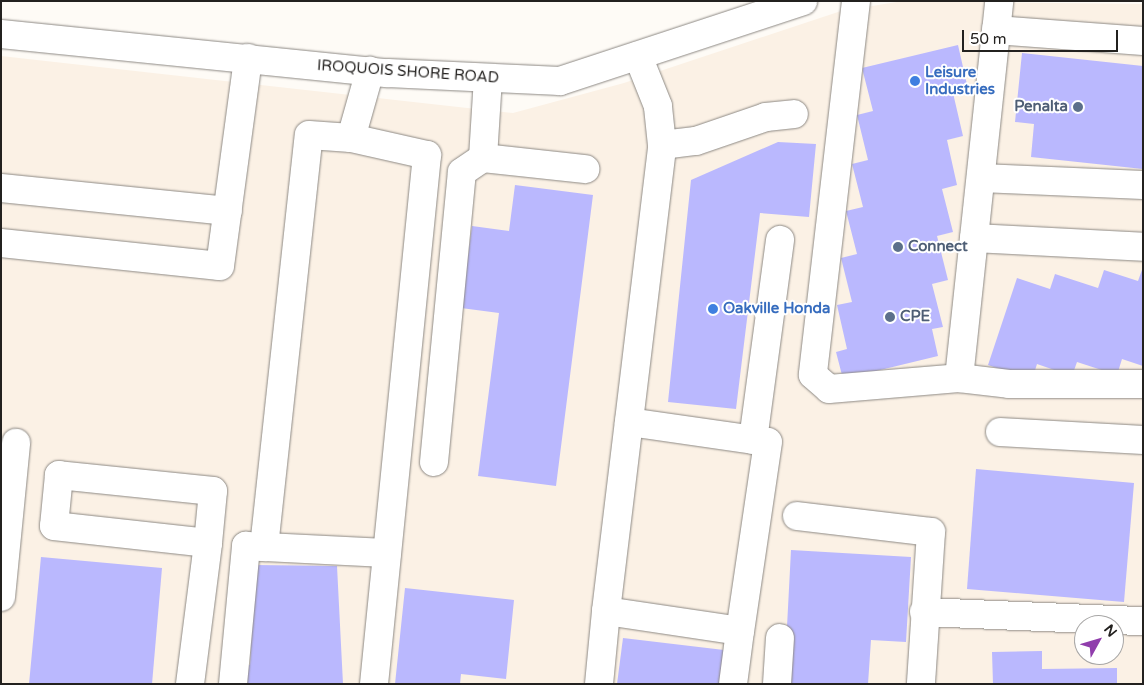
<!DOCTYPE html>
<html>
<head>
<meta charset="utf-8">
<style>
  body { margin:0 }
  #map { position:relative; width:1144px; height:685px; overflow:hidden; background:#fefbf6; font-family:"Varela Round",sans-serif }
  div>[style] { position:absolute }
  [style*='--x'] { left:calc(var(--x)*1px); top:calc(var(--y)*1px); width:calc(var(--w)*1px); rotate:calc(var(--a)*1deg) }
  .built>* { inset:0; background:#fbf1e5 }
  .building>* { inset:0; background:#bab8fe }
  .roads { filter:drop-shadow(0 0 1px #8d8984) drop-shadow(0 0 1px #8d8984) }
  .minor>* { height:28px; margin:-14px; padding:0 14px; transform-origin:14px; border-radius:14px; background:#fff }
  .major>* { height:28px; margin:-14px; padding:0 14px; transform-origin:14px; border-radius:14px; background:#fff }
  .dots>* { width:14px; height:14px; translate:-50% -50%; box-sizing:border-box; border:2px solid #fff; border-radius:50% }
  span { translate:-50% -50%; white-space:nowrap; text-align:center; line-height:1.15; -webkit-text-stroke:4px #fff; paint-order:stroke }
  .street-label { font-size:15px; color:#23211f }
  .shop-label { font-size:15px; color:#366cbe; font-weight:700 }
  .left { translate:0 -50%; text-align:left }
  .service-label { font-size:15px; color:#4e5e75; font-weight:700 }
  .right { translate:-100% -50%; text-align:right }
  .frame { position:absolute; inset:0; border:2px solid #23211f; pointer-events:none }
  .north { position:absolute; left:1074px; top:615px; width:50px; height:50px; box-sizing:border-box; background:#fff; border:1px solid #a7a6a5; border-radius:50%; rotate:51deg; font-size:14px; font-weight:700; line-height:20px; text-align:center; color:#23211f }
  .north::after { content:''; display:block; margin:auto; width:18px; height:22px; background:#903dac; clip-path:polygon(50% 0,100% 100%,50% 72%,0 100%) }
  .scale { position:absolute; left:962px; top:30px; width:156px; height:22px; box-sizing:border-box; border:2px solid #23211f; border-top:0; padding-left:6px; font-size:15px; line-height:18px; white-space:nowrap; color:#23211f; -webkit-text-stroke:4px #fff; paint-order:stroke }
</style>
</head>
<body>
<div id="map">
  <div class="built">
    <div style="clip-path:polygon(evenodd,903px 1px,1143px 4px,1143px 684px,1px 684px,1px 56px,513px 113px,624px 83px,841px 11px,903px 1px,1084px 625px,1114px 625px,1114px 655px,1084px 655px,1084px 625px)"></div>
  </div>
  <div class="building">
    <div style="clip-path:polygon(958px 45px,968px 89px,953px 93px,963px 136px,947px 140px,957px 185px,942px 189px,953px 232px,937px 236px,948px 280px,932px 284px,943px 327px,932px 329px,938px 356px,843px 379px,836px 352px,847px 349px,837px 305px,852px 302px,841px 258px,857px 254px,846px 211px,863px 207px,852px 164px,868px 160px,857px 115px,873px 111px,862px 68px)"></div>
    <div style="clip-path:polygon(1022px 53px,1143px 66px,1143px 169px,1031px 157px,1034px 124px,1015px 122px)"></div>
    <div style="clip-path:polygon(778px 142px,816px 144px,809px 217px,760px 213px,736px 409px,668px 402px,691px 180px)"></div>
    <div style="clip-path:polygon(515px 185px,593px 195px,556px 486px,478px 476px,499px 313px,461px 308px,472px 226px,509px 231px)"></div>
    <div style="clip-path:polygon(1143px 267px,1143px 366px,1122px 359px,1117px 375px,1077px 362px,1072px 376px,1037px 364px,1032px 380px,988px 365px,1017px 278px,1050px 289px,1055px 274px,1098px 288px,1104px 270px,1138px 281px)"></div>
    <div style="clip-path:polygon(976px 469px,1134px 483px,1124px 602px,967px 589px)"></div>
    <div style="clip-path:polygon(791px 550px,911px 557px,906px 642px,871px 640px,868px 684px,784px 684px)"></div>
    <div style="clip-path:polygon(41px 557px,162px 568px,152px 684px,29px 684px)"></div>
    <div style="clip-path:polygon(255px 565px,337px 566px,343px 684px,242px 684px,242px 662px,250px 665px)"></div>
    <div style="clip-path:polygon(405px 588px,514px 600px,506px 679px,461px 674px,460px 684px,395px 684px)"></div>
    <div style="clip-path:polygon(623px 638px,724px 650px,720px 684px,617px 684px)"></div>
    <div style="clip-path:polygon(1042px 651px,1042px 669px,1117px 668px,1117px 684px,993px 684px,992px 652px)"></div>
  </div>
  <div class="roads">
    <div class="minor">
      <div style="--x:856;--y:1;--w:376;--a:96.6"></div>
      <div style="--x:813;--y:375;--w:21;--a:41"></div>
      <div style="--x:829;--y:389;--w:130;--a:-4.8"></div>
      <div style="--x:959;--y:378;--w:50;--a:6.8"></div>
      <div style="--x:1009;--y:384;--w:134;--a:0"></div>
      <div style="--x:996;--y:30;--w:147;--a:4.3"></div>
      <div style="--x:488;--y:78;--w:80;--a:93.6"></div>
      <div style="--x:483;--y:158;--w:103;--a:6.2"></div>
      <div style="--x:351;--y:138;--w:78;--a:12.6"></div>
      <div style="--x:427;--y:155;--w:532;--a:95.72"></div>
      <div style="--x:662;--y:145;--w:34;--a:-7"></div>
      <div style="--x:696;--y:141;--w:74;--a:-18.9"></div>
      <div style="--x:766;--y:117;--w:28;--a:-6"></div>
      <div style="--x:981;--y:178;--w:162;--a:2.5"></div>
      <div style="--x:1;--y:188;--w:228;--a:5.8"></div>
      <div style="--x:974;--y:238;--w:169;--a:3"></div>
      <div style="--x:1;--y:243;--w:220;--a:6"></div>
      <div style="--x:220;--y:266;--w:210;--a:-82.3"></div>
      <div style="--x:959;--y:378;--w:379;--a:-83.9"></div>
      <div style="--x:629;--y:422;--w:140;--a:8.2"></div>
      <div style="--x:768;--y:442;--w:191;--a:98.4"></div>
      <div style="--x:1000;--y:432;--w:143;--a:3.2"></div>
      <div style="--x:753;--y:440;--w:202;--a:-82.3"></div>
      <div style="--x:434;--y:462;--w:291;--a:-84.5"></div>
      <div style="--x:462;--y:172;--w:25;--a:-34"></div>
      <div style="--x:797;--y:516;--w:135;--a:6.8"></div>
      <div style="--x:931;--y:532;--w:152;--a:93.8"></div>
      <div style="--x:264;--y:547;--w:123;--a:2.8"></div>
      <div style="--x:1;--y:597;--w:155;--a:-84.4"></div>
      <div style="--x:606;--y:611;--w:469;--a:-83.1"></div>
      <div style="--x:662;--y:145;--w:39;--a:-96"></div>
      <div style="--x:658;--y:106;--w:54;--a:-111.8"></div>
      <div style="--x:924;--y:612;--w:219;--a:2.4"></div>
      <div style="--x:190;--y:684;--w:142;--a:-82.7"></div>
      <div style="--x:208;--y:543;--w:52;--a:-84.5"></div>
      <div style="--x:213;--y:491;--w:155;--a:-174.1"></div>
      <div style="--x:59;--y:475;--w:51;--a:95.6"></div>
      <div style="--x:54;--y:526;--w:155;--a:6.3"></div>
      <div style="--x:233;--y:684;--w:139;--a:-84.6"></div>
      <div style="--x:246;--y:546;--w:18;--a:3"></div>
      <div style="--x:264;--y:547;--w:414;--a:-83.8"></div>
      <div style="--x:309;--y:135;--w:42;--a:4.1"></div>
      <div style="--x:351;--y:138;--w:70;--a:-74.2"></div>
      <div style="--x:599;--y:684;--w:73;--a:-84.5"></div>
      <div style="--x:606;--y:611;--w:135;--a:8.5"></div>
      <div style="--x:740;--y:631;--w:53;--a:97.5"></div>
      <div style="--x:777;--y:684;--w:46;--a:-86.3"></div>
    </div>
    <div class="major">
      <div style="--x:1;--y:34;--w:389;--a:5.8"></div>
      <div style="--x:388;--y:73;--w:172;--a:2.7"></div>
      <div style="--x:560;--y:81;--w:256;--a:-18.2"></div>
    </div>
  </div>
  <div class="dots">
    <div style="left:915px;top:81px;background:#3f7fe0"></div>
    <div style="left:1078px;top:107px;background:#5c6f8a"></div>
    <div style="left:898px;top:247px;background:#5c6f8a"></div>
    <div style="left:713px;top:309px;background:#3f7fe0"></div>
    <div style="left:890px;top:317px;background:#5c6f8a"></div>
  </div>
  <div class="street-label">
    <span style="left:408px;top:72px;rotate:4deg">IROQUOIS SHORE ROAD</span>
  </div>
  <div class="shop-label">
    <span class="left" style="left:925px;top:81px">Leisure<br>Industries</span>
    <span class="left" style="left:723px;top:309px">Oakville Honda</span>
  </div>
  <div class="service-label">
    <span class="right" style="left:1068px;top:107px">Penalta</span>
    <span class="left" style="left:908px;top:247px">Connect</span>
    <span class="left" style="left:900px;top:317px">CPE</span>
  </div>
  <div class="frame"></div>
  <div class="north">N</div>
  <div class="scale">50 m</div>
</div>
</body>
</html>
